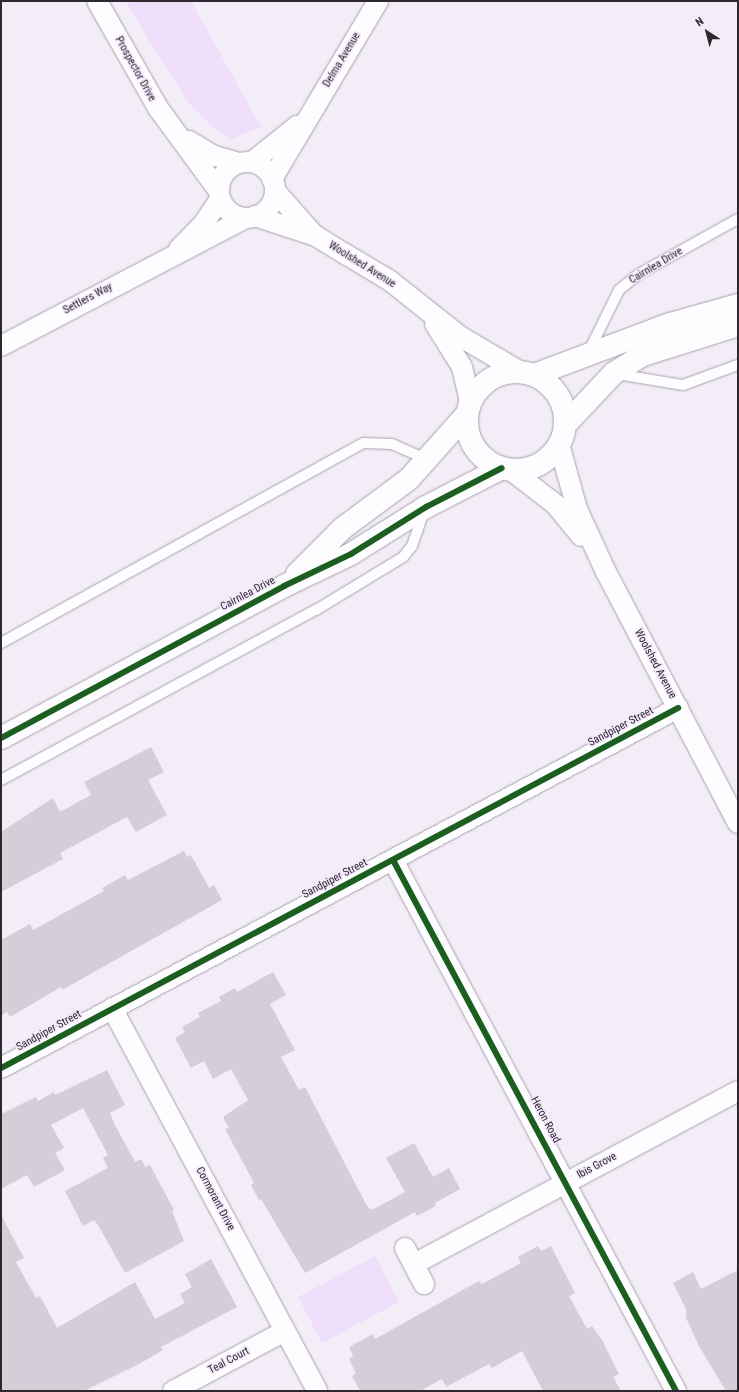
<!DOCTYPE html>
<html>
<head>
<meta charset="utf-8">
<style>
  body { margin:0 }
  #map { position:relative; width:739px; height:1392px; overflow:hidden; background:#f3edf8; font-family:"Roboto Condensed",sans-serif }
  div>[style] { position:absolute }
  [style*='--x'] { left:calc(var(--x)*1px); top:calc(var(--y)*1px); width:calc(var(--w)*1px); rotate:calc(var(--a)*1deg) }
  .green>* { inset:0; background:#efdffa }
  .building>* { inset:0; background:#d4ced8 }
  .roads { filter:drop-shadow(0 0 1px #a7a2ac) drop-shadow(0 0 1px #a7a2ac) }
  .lane>* { height:10px; margin:-5px; padding:0 5px; transform-origin:5px; border-radius:5px; background:#fdfcfe }
  .street>* { height:20px; margin:-10px; padding:0 10px; transform-origin:10px; border-radius:10px; background:#fdfcfe }
  .street>.ring { margin:-10px; padding:0; box-sizing:content-box; background:none; border:20px solid #fdfcfe; border-radius:50% }
  .secondary>* { height:22px; margin:-11px; padding:0 11px; transform-origin:11px; border-radius:11px; background:#fdfcfe }
  .secondary>.ring { margin:-11px; padding:0; box-sizing:content-box; background:none; border:22px solid #fdfcfe; border-radius:50% }
  .cycleway>* { height:6px; margin:-3px; padding:0 3px; transform-origin:3px; border-radius:3px; background:#1b5e20 }
  span { translate:-50% -50%; white-space:nowrap; text-align:center; line-height:1.15; -webkit-text-stroke:3px #f4e9fc; paint-order:stroke }
  .street-label { font-size:11px; color:#2d2830 }
  .frame { position:absolute; inset:0; border:2px solid #2d2830; pointer-events:none }
  .north { position:absolute; left:687px; top:12px; width:40px; height:40px; -webkit-text-stroke:3px #f4e9fc; paint-order:stroke; rotate:324deg; font-size:11px; font-weight:700; line-height:16px; text-align:center; color:#2d2830 }
  .north::after { content:''; display:block; margin:auto; width:14px; height:18px; background:#2d2830; clip-path:polygon(50% 0,100% 100%,50% 72%,0 100%) }
</style>
</head>
<body>
<div id="map">
  <div class="green">
    <div style="clip-path:polygon(125px 1px,191px 1px,261px 127px,231px 139px,211px 126px,187px 101px)"></div>
    <div style="clip-path:polygon(375px 1256px,399px 1302px,322px 1343px,298px 1297px)"></div>
  </div>
  <div class="building">
    <div style="clip-path:polygon(151px 747px,164px 772px,148px 780px,167px 815px,136px 832px,127px 817px,60px 853px,63px 859px,1px 892px,1px 832px,53px 798px,60px 812px,91px 795px,84px 782px)"></div>
    <div style="clip-path:polygon(184px 851px,187px 857px,191px 855px,209px 888px,214px 885px,222px 900px,62px 990px,61px 987px,10px 1017px,7px 1012px,1px 1016px,1px 940px,30px 924px,33px 930px,104px 891px,102px 888px,125px 875px,128px 880px)"></div>
    <div style="clip-path:polygon(273px 972px,286px 995px,270px 1004px,295px 1050px,281px 1057px,299px 1090px,305px 1087px,367px 1206px,372px 1210px,405px 1192px,386px 1158px,414px 1143px,433px 1177px,449px 1168px,460px 1189px,435px 1203px,436px 1206px,417px 1216px,415px 1212px,305px 1273px,261px 1199px,259px 1200px,251px 1185px,254px 1183px,225px 1129px,229px 1128px,223px 1117px,248px 1100px,231px 1069px,213px 1079px,204px 1061px,191px 1068px,175px 1038px,185px 1032px,182px 1027px,200px 1017px,198px 1013px,221px 1001px,219px 997px,235px 988px,237px 992px)"></div>
    <div style="clip-path:polygon(107px 1070px,125px 1105px,110px 1113px,115px 1125px,135px 1162px,141px 1159px,145px 1167px,150px 1165px,174px 1210px,172px 1211px,184px 1241px,125px 1273px,98px 1225px,94px 1220px,83px 1226px,65px 1191px,108px 1168px,103px 1158px,108px 1155px,83px 1108px,51px 1125px,64px 1148px,55px 1153px,65px 1170px,34px 1187px,27px 1175px,1px 1189px,1px 1114px,36px 1097px,38px 1101px,54px 1092px,55px 1095px)"></div>
    <div style="clip-path:polygon(1px 1215px,24px 1258px,16px 1262px,36px 1298px,40px 1296px,57px 1328px,135px 1282px,155px 1319px,185px 1303px,180px 1294px,192px 1287px,185px 1274px,211px 1259px,237px 1307px,161px 1347px,163px 1350px,141px 1363px,84px 1391px,1px 1391px)"></div>
    <div style="clip-path:polygon(538px 1246px,541px 1251px,551px 1246px,575px 1293px,569px 1296px,587px 1329px,592px 1326px,602px 1340px,619px 1374px,613px 1377px,621px 1391px,543px 1391px,522px 1351px,492px 1368px,489px 1364px,446px 1387px,442px 1379px,420px 1391px,360px 1391px,352px 1376px,356px 1373px,349px 1359px,353px 1356px,349px 1347px,373px 1334px,375px 1339px,479px 1281px,482px 1284px,521px 1263px,518px 1257px)"></div>
    <div style="clip-path:polygon(738px 1270px,738px 1391px,726px 1391px,699px 1346px,686px 1318px,686px 1309px,673px 1283px,693px 1272px,701px 1289px)"></div>
  </div>
  <div class="roads">
    <div class="lane">
      <div style="--x:588;--y:353;--w:70;--a:-63.8"></div>
      <div style="--x:619;--y:290;--w:26;--a:-39"></div>
      <div style="--x:639;--y:274;--w:113;--a:-29.1"></div>
      <div style="--x:617;--y:374;--w:67;--a:9.5"></div>
      <div style="--x:683;--y:385;--w:59;--a:-20"></div>
      <div style="--x:1;--y:643;--w:414;--a:-28.9"></div>
      <div style="--x:364;--y:443;--w:28;--a:2"></div>
      <div style="--x:392;--y:444;--w:37;--a:24"></div>
      <div style="--x:1;--y:780;--w:358;--a:-28.4"></div>
      <div style="--x:316;--y:610;--w:102;--a:-31.3"></div>
      <div style="--x:403;--y:557;--w:14;--a:-51"></div>
      <div style="--x:412;--y:546;--w:37;--a:-71"></div>
    </div>
    <div class="street">
      <div style="--x:97;--y:1;--w:123;--a:60.3"></div>
      <div style="--x:158;--y:108;--w:103;--a:53.7"></div>
      <div style="--x:189;--y:141;--w:27;--a:31"></div>
      <div style="--x:212;--y:155;--w:27;--a:17"></div>
      <div style="--x:252;--y:162;--w:58;--a:-38.7"></div>
      <div class="ring" style="left:219px;top:162px;width:36px;height:36px"></div>
      <div style="--x:272;--y:179;--w:207;--a:-59.2"></div>
      <div style="--x:275;--y:191;--w:57;--a:48.5"></div>
      <div style="--x:255;--y:216;--w:64;--a:18.2"></div>
      <div style="--x:316;--y:236;--w:36;--a:32"></div>
      <div style="--x:347;--y:255;--w:49;--a:30.8"></div>
      <div style="--x:389;--y:280;--w:92;--a:38.4"></div>
      <div style="--x:461;--y:337;--w:69;--a:30.3"></div>
      <div style="--x:179;--y:249;--w:36;--a:-46"></div>
      <div style="--x:204;--y:223;--w:29;--a:-56"></div>
      <div style="--x:435;--y:324;--w:51;--a:57.9"></div>
      <div style="--x:462;--y:367;--w:36;--a:77"></div>
      <div style="--x:1;--y:346;--w:276;--a:-27.6"></div>
      <div style="--x:559;--y:444;--w:67;--a:74.5"></div>
      <div style="--x:577;--y:509;--w:67;--a:65.3"></div>
      <div style="--x:605;--y:570;--w:286;--a:62.3"></div>
      <div style="--x:511;--y:470;--w:56;--a:37.7"></div>
      <div style="--x:555;--y:504;--w:41;--a:50.9"></div>
      <div style="--x:393;--y:860;--w:602;--a:61.94"></div>
      <div style="--x:112;--y:1008;--w:434;--a:61.8"></div>
      <div style="--x:1;--y:1068;--w:767;--a:-28"></div>
      <div style="--x:405;--y:1248;--w:41;--a:62.2"></div>
      <div style="--x:414;--y:1264;--w:367;--a:-28.1"></div>
      <div style="--x:173;--y:1391;--w:127;--a:-28.2"></div>
    </div>
    <div class="secondary">
      <div class="ring" style="left:467px;top:372px;width:76px;height:76px"></div>
      <div style="--x:534;--y:375;--w:145;--a:-20.6"></div>
      <div style="--x:670;--y:324;--w:71;--a:-15.6"></div>
      <div style="--x:565;--y:425;--w:71;--a:-46.7"></div>
      <div style="--x:614;--y:373;--w:34;--a:-32"></div>
      <div style="--x:643;--y:355;--w:100;--a:-17.5"></div>
      <div style="--x:297;--y:574;--w:65;--a:-45"></div>
      <div style="--x:343;--y:528;--w:82;--a:-36.6"></div>
      <div style="--x:409;--y:479;--w:87;--a:-48.3"></div>
      <div style="--x:1;--y:738;--w:321;--a:-28.2"></div>
      <div style="--x:284;--y:586;--w:74;--a:-25.5"></div>
      <div style="--x:351;--y:554;--w:89;--a:-32.1"></div>
      <div style="--x:426;--y:507;--w:85;--a:-27.2"></div>
    </div>
  </div>
  <div class="cycleway">
    <div style="--x:1;--y:738;--w:321;--a:-28.2"></div>
    <div style="--x:284;--y:586;--w:74;--a:-25.5"></div>
    <div style="--x:351;--y:554;--w:89;--a:-32.1"></div>
    <div style="--x:426;--y:507;--w:85;--a:-27.2"></div>
    <div style="--x:393;--y:860;--w:602;--a:61.94"></div>
    <div style="--x:1;--y:1068;--w:767;--a:-28"></div>
  </div>
  <div class="street-label">
    <span style="left:342px;top:60px;rotate:-59deg">Delma Avenue</span>
    <span style="left:135px;top:69px;rotate:61deg">Prospector Drive</span>
    <span style="left:362px;top:265px;rotate:32deg">Woolshed Avenue</span>
    <span style="left:656px;top:266px;rotate:-31deg">Cairnlea Drive</span>
    <span style="left:88px;top:299px;rotate:-28deg">Settlers Way</span>
    <span style="left:248px;top:594px;rotate:-28deg">Cairnlea Drive</span>
    <span style="left:655px;top:664px;rotate:62deg">Woolshed Avenue</span>
    <span style="left:621px;top:727px;rotate:-28deg">Sandpiper Street</span>
    <span style="left:335px;top:879px;rotate:-28deg">Sandpiper Street</span>
    <span style="left:49px;top:1031px;rotate:-29deg">Sandpiper Street</span>
    <span style="left:545px;top:1120px;rotate:62deg">Heron Road</span>
    <span style="left:597px;top:1166px;rotate:-28deg">Ibis Grove</span>
    <span style="left:215px;top:1199px;rotate:62deg">Cormorant Drive</span>
    <span style="left:229px;top:1361px;rotate:-28deg">Teal Court</span>
  </div>
  <div class="frame"></div>
  <div class="north">N</div>
</div>
</body>
</html>
